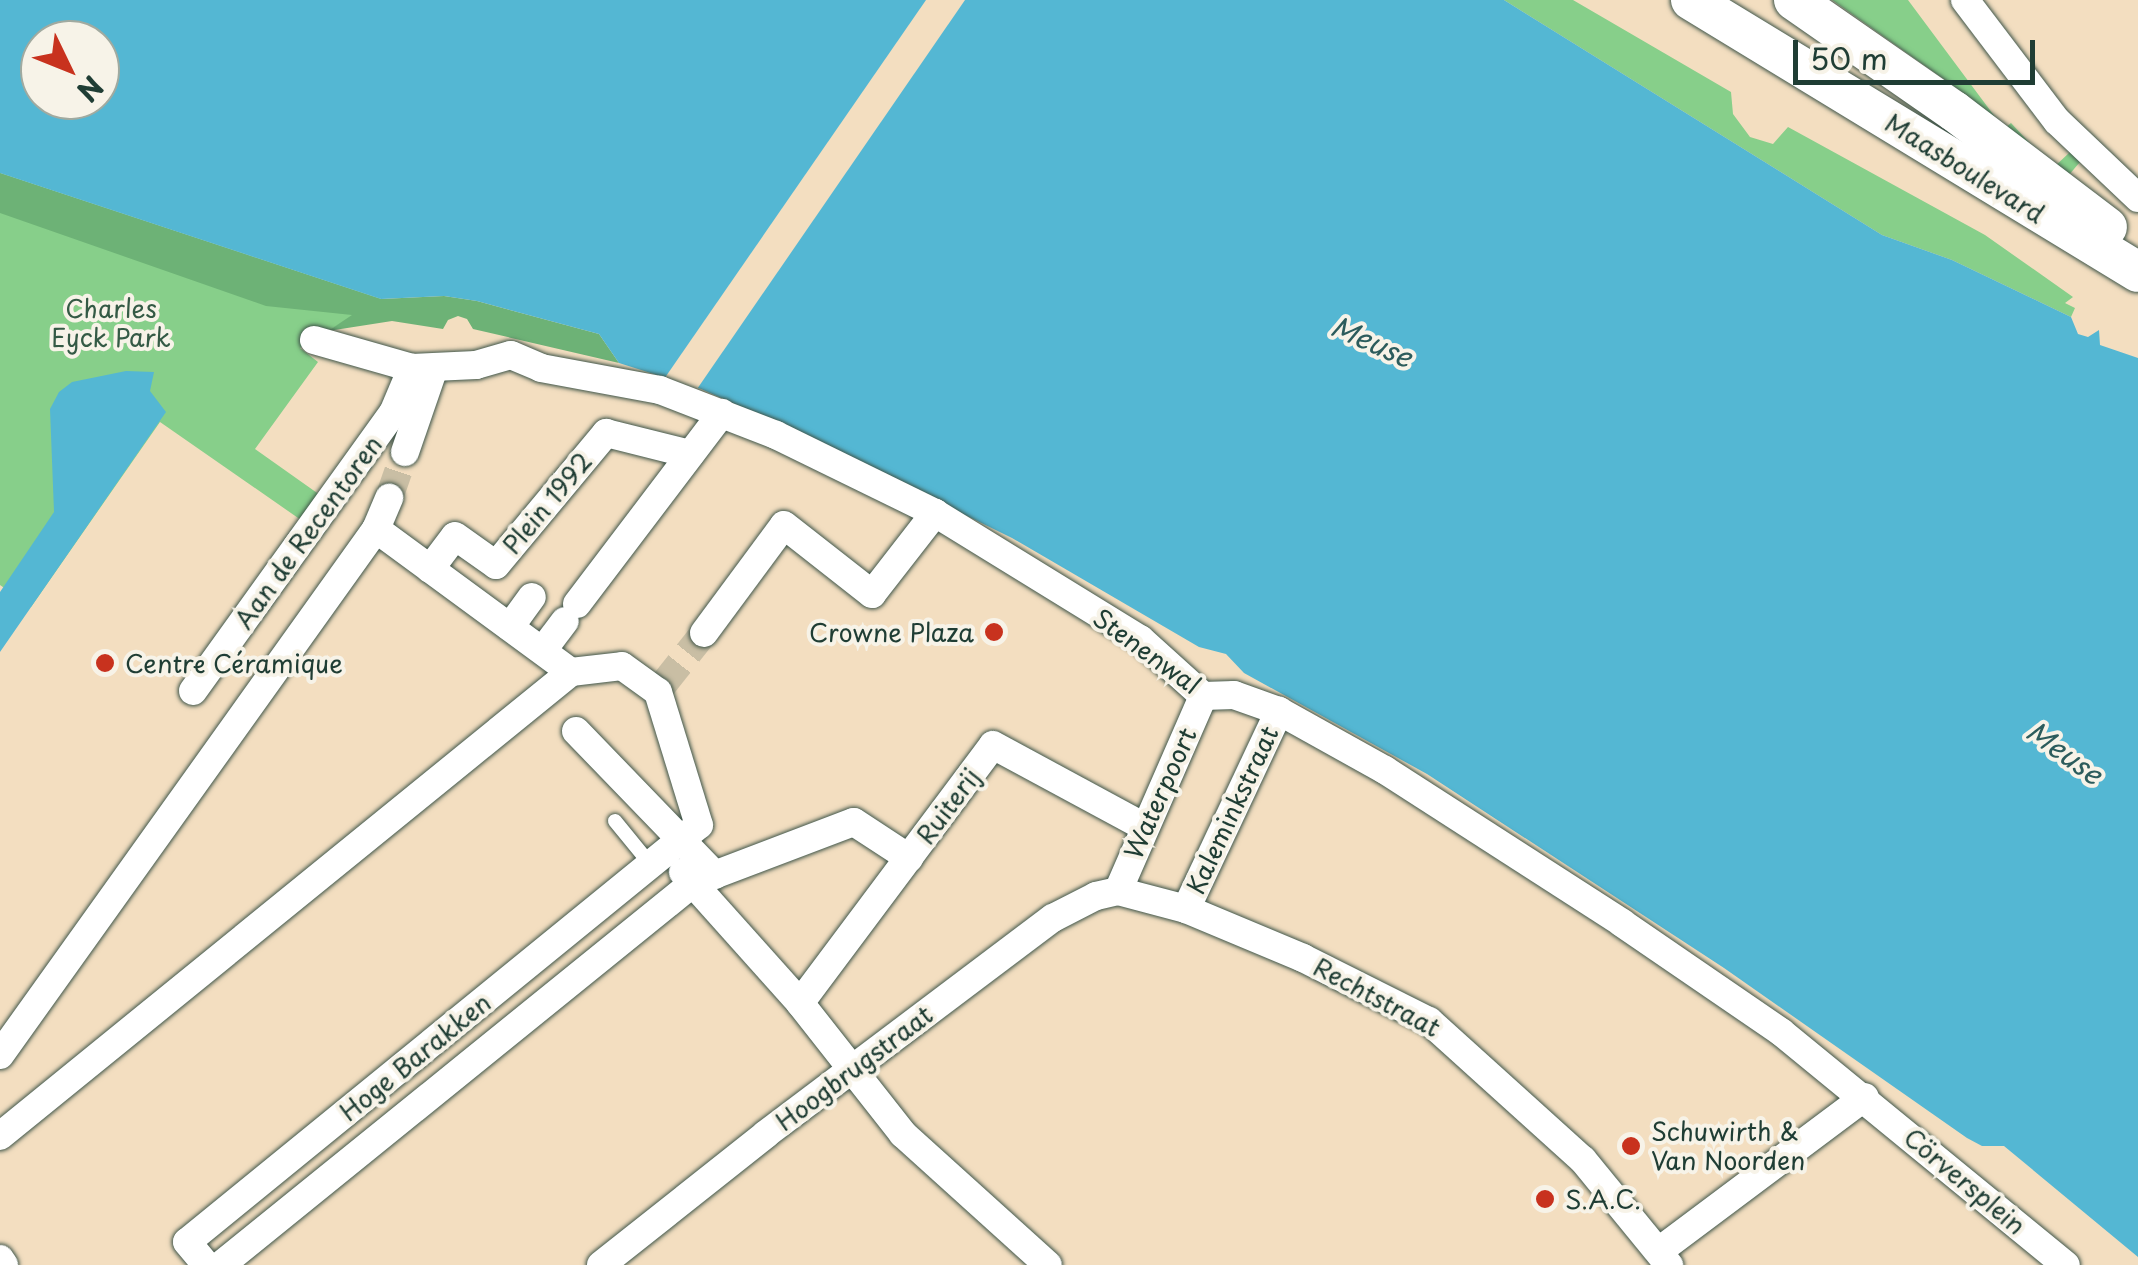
<!DOCTYPE html>
<html>
<head>
<meta charset="utf-8">
<style>
  body { margin:0 }
  #map { position:relative; width:2138px; height:1265px; overflow:hidden; background:#f3dec0; font-family:"Playpen Sans",sans-serif }
  div>[style] { position:absolute }
  [style*='--x'] { left:calc(var(--x)*1px); top:calc(var(--y)*1px); width:calc(var(--w)*1px); rotate:calc(var(--a)*1deg) }
  .green>* { inset:0; background:#87cf8a }
  .forest>* { inset:0; background:#6db276 }
  .water>* { inset:0; background:#54b7d3 }
  .pier>* { inset:0; background:#f3dec0 }
  .street-tunnel>* { height:28px; margin-top:-14px; transform-origin:0; background:repeating-linear-gradient(90deg,#c9bea4 0 28px,transparent 0 42px) }
  .roads { filter:drop-shadow(0 0 2px #3f5549) drop-shadow(0 0 2px #3f5549) }
  .lane>* { height:14px; margin:-7px; padding:0 7px; transform-origin:7px; border-radius:7px; background:#fff }
  .street>* { height:28px; margin:-14px; padding:0 14px; transform-origin:14px; border-radius:14px; background:#fff }
  .secondary>* { height:40px; margin:-20px; padding:0 20px; transform-origin:20px; border-radius:20px; background:#fff }
  .dots>* { width:28px; height:28px; translate:-50% -50%; box-sizing:border-box; border:5px solid #f7f3e8; border-radius:50% }
  span { translate:-50% -50%; white-space:nowrap; text-align:center; line-height:1.15; -webkit-text-stroke:8px #f7f3e8; paint-order:stroke }
  .street-label { font-size:25px; color:#1f3d34 }
  .park-label { font-size:25px; color:#345a45 }
  .poi-label { font-size:25px; color:#1f3d34 }
  .right { translate:-100% -50%; text-align:right }
  .left { translate:0 -50%; text-align:left }
  .water-label { font-size:28px; color:#2c5c5c; font-style:italic }
  .north { position:absolute; left:20px; top:20px; width:100px; height:100px; box-sizing:border-box; background:#f7f3e8; border:2px solid #a1aaa0; border-radius:50%; rotate:133deg; font-size:28px; font-weight:700; line-height:40px; text-align:center; color:#1f3d34 }
  .north::after { content:''; display:block; margin:auto; width:35px; height:45px; background:#c8321e; clip-path:polygon(50% 0,100% 100%,50% 72%,0 100%) }
  .scale { position:absolute; left:1793px; top:40px; width:242px; height:45px; box-sizing:border-box; border:5px solid #1f3d34; border-top:0; padding-left:12px; font-size:30px; line-height:35px; white-space:nowrap; color:#1f3d34; -webkit-text-stroke:8px #f7f3e8; paint-order:stroke }
</style>
</head>
<body>
<div id="map">
  <div class="green">
    <div style="clip-path:polygon(1504px 0,1573px 0,1731px 92px,1733px 114px,1750px 137px,1773px 144px,1788px 127px,1985px 235px,2073px 297px,2065px 303px,2075px 308px,2071px 317px,1952px 260px,1882px 235px)"></div>
    <div style="clip-path:polygon(1832px 0,1908px 0,2004px 129px,2011px 123px,2053px 168px,2070px 152px,2080px 162px,2062px 183px,1972px 99px)"></div>
    <div style="clip-path:polygon(0 173px,381px 299px,300px 348px,318px 362px,255px 449px,320px 495px,301px 520px,160px 422px,31px 607px,0 585px)"></div>
  </div>
  <div class="forest">
    <div style="clip-path:polygon(0 173px,381px 299px,444px 296px,477px 301px,599px 334px,619px 363px,473px 329px,467px 319px,458px 316px,448px 320px,443px 329px,392px 321px,328px 331px,352px 315px,266px 306px,0 213px)"></div>
  </div>
  <div class="water">
    <div style="clip-path:polygon(evenodd,0 0,1504px 0,1882px 235px,1952px 260px,2071px 317px,2078px 334px,2088px 337px,2099px 330px,2100px 345px,2138px 358px,2138px 1257px,2004px 1146px,1982px 1146px,1967px 1138px,1724px 968px,1427px 774px,1244px 673px,1226px 654px,1199px 647px,1012px 538px,767px 418px,701px 389px,619px 363px,599px 334px,477px 301px,444px 296px,381px 299px,0 173px,0 0,40px 40px,100px 40px,100px 100px,40px 100px,40px 40px)"></div>
    <div style="clip-path:polygon(126px 371px,154px 372px,150px 391px,166px 412px,0 652px,0 592px,54px 512px,50px 409px,59px 392px,72px 382px)"></div>
  </div>
  <div class="pier">
    <div style="clip-path:polygon(926px 0,965px 0,695px 392px,662px 382px)"></div>
  </div>
  <div class="street-tunnel">
    <div style="--x:389;--y:498;--w:49;--a:-70.8"></div>
    <div style="--x:662;--y:686;--w:68;--a:-51.6"></div>
  </div>
  <div class="roads">
    <div class="lane">
      <div style="--x:615;--y:821;--w:57;--a:50.7"></div>
    </div>
    <div class="street">
      <div style="--x:1965;--y:0;--w:152;--a:52.8"></div>
      <div style="--x:2057;--y:121;--w:112;--a:43.5"></div>
      <div style="--x:314;--y:340;--w:102;--a:15.9"></div>
      <div style="--x:412;--y:368;--w:64;--a:-2.7"></div>
      <div style="--x:476;--y:365;--w:36;--a:-16"></div>
      <div style="--x:511;--y:355;--w:33;--a:23"></div>
      <div style="--x:541;--y:368;--w:121;--a:10.5"></div>
      <div style="--x:660;--y:390;--w:124;--a:21.2"></div>
      <div style="--x:776;--y:435;--w:177;--a:26.1"></div>
      <div style="--x:935;--y:513;--w:241;--a:31.6"></div>
      <div style="--x:1140;--y:639;--w:85;--a:42.1"></div>
      <div style="--x:1203;--y:696;--w:31;--a:-2"></div>
      <div style="--x:1234;--y:695;--w:48;--a:19.6"></div>
      <div style="--x:1279;--y:711;--w:121;--a:29.1"></div>
      <div style="--x:1385;--y:770;--w:282;--a:32.8"></div>
      <div style="--x:1622;--y:923;--w:193;--a:34.4"></div>
      <div style="--x:1781;--y:1032;--w:368;--a:39.3"></div>
      <div style="--x:405;--y:452;--w:89;--a:-71"></div>
      <div style="--x:376;--y:529;--w:242;--a:36.3"></div>
      <div style="--x:430;--y:569;--w:41;--a:-52.9"></div>
      <div style="--x:455;--y:536;--w:50;--a:35.3"></div>
      <div style="--x:496;--y:565;--w:172;--a:-50.2"></div>
      <div style="--x:606;--y:433;--w:87;--a:14"></div>
      <div style="--x:577;--y:604;--w:240;--a:-52.8"></div>
      <div style="--x:510;--y:627;--w:37;--a:-54"></div>
      <div style="--x:704;--y:633;--w:134;--a:-53.5"></div>
      <div style="--x:784;--y:525;--w:112;--a:38.1"></div>
      <div style="--x:872;--y:594;--w:103;--a:-52.1"></div>
      <div style="--x:543;--y:650;--w:36;--a:-53"></div>
      <div style="--x:193;--y:691;--w:342;--a:-54.3"></div>
      <div style="--x:393;--y:413;--w:49;--a:-67.1"></div>
      <div style="--x:576;--y:731;--w:200;--a:46"></div>
      <div style="--x:683;--y:872;--w:176;--a:48.2"></div>
      <div style="--x:800;--y:1003;--w:167;--a:51.8"></div>
      <div style="--x:903;--y:1134;--w:195;--a:42.1"></div>
      <div style="--x:1118;--y:891;--w:213;--a:-66.4"></div>
      <div style="--x:1186;--y:909;--w:219;--a:-64.8"></div>
      <div style="--x:800;--y:1003;--w:322;--a:-53.2"></div>
      <div style="--x:993;--y:745;--w:170;--a:28.4"></div>
      <div style="--x:0;--y:1055;--w:647;--a:-54.44"></div>
      <div style="--x:376;--y:529;--w:34;--a:-67"></div>
      <div style="--x:0;--y:1136;--w:736;--a:-39.1"></div>
      <div style="--x:571;--y:672;--w:51;--a:-6.7"></div>
      <div style="--x:622;--y:666;--w:44;--a:35.8"></div>
      <div style="--x:658;--y:692;--w:139;--a:72.9"></div>
      <div style="--x:699;--y:825;--w:660;--a:140.84"></div>
      <div style="--x:187;--y:1242;--w:30;--a:50"></div>
      <div style="--x:1659;--y:1251;--w:257;--a:-36.8"></div>
      <div style="--x:0;--y:1259;--w:7;--a:56"></div>
      <div style="--x:221;--y:1265;--w:607;--a:-38.98"></div>
      <div style="--x:693;--y:883;--w:172;--a:-20.8"></div>
      <div style="--x:854;--y:822;--w:66;--a:33.2"></div>
      <div style="--x:601;--y:1265;--w:211;--a:-38.4"></div>
      <div style="--x:766;--y:1134;--w:359;--a:-37"></div>
      <div style="--x:1053;--y:918;--w:48;--a:-27.1"></div>
      <div style="--x:1096;--y:896;--w:23;--a:-13"></div>
      <div style="--x:1118;--y:891;--w:70;--a:14.8"></div>
      <div style="--x:1186;--y:909;--w:127;--a:22.7"></div>
      <div style="--x:1303;--y:958;--w:141;--a:26.6"></div>
      <div style="--x:1429;--y:1021;--w:207;--a:42.1"></div>
      <div style="--x:1583;--y:1160;--w:136;--a:50.7"></div>
    </div>
    <div class="secondary">
      <div style="--x:1691;--y:0;--w:523;--a:31.32"></div>
      <div style="--x:1794;--y:0;--w:195;--a:34.8"></div>
      <div style="--x:1954;--y:111;--w:192;--a:37.2"></div>
    </div>
  </div>
  <div class="dots">
    <div style="left:994px;top:632px;background:#c8321e"></div>
    <div style="left:105px;top:663px;background:#c8321e"></div>
    <div style="left:1631px;top:1146px;background:#c8321e"></div>
    <div style="left:1545px;top:1199px;background:#c8321e"></div>
  </div>
  <div class="street-label">
    <span style="left:1965px;top:168px;rotate:32deg">Maasboulevard</span>
    <span style="left:547px;top:503px;rotate:-50deg">Plein 1992</span>
    <span style="left:308px;top:532px;rotate:-54deg">Aan de Recentoren</span>
    <span style="left:1147px;top:651px;rotate:36deg">Stenenwal</span>
    <span style="left:1160px;top:793px;rotate:-66deg">Waterpoort</span>
    <span style="left:948px;top:806px;rotate:-53deg">Ruiterij</span>
    <span style="left:1232px;top:810px;rotate:-65deg">Kaleminkstraat</span>
    <span style="left:1377px;top:997px;rotate:28deg">Rechtstraat</span>
    <span style="left:415px;top:1057px;rotate:-39deg">Hoge Barakken</span>
    <span style="left:854px;top:1068px;rotate:-37deg">Hoogbrugstraat</span>
    <span style="left:1965px;top:1181px;rotate:40deg">Cörversplein</span>
  </div>
  <div class="park-label">
    <span style="left:111px;top:323px">Charles<br>Eyck Park</span>
  </div>
  <div class="poi-label">
    <span class="right" style="left:974px;top:632px">Crowne Plaza</span>
    <span class="left" style="left:125px;top:663px">Centre Céramique</span>
    <span class="left" style="left:1651px;top:1146px">Schuwirth &amp;<br>Van Noorden</span>
    <span class="left" style="left:1565px;top:1199px">S.A.C.</span>
  </div>
  <div class="water-label">
    <span style="left:1372px;top:341px;rotate:24deg">Meuse</span>
    <span style="left:2065px;top:752px;rotate:36deg">Meuse</span>
  </div>
  <div class="north">N</div>
  <div class="scale">50 m</div>
</div>
</body>
</html>
